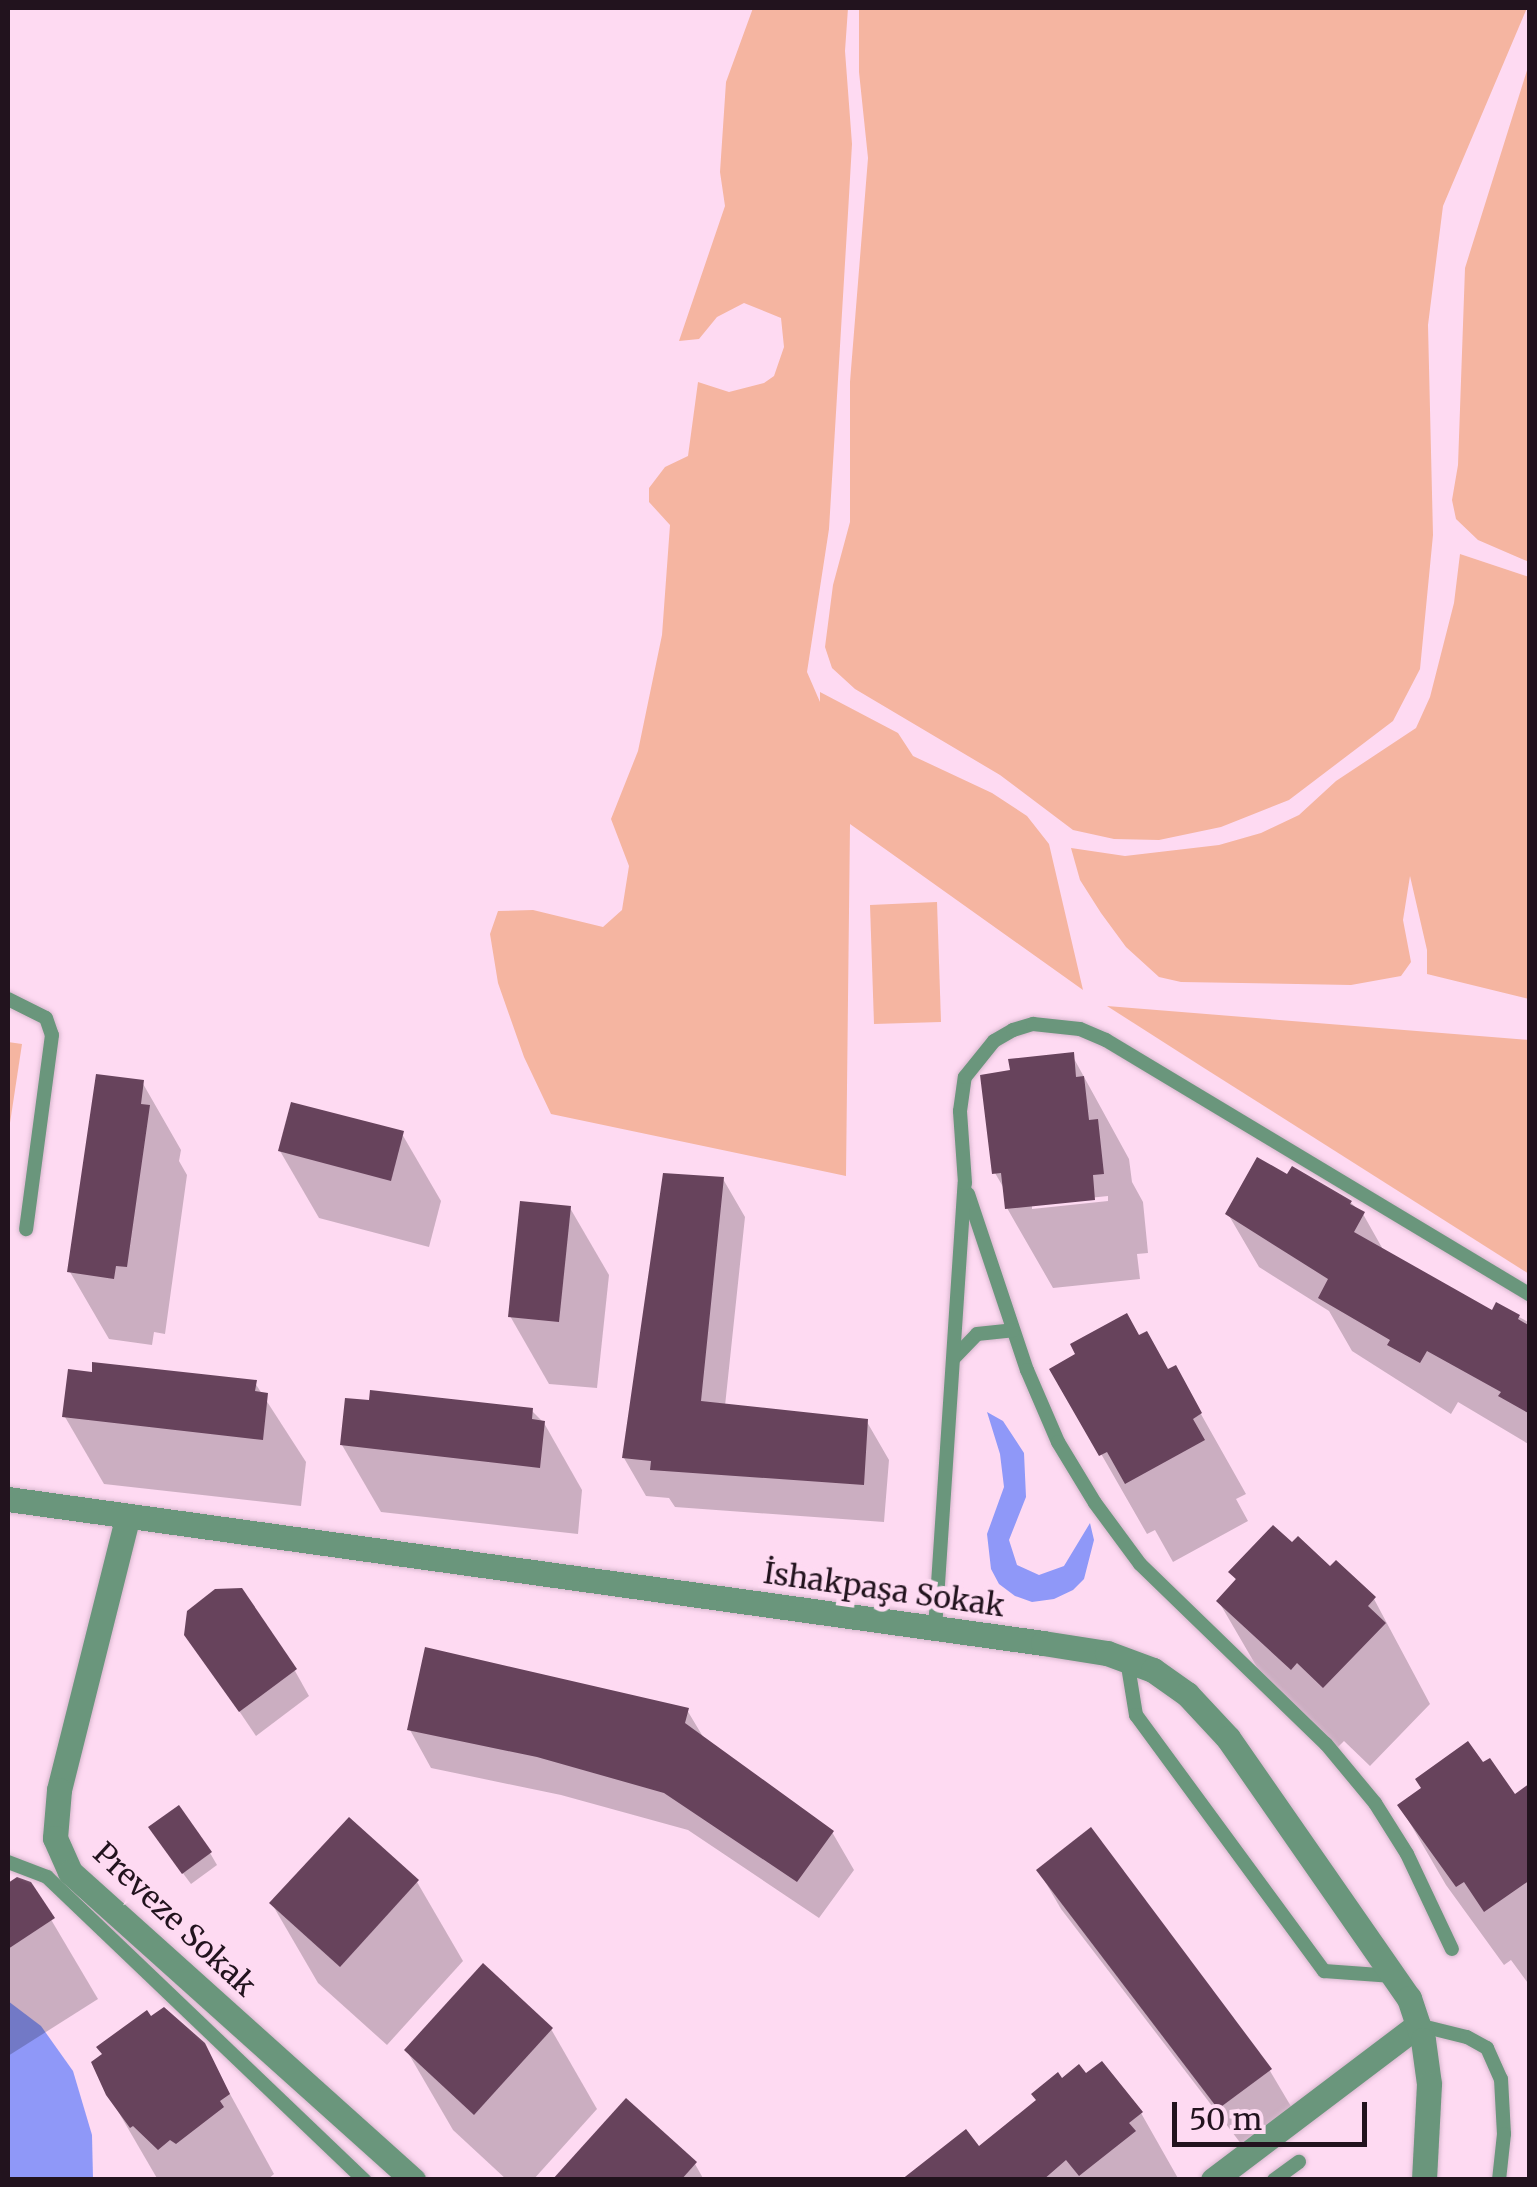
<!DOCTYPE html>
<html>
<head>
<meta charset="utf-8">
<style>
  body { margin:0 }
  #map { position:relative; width:1537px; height:2187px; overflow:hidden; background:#fedaf2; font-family:Merriweather,serif }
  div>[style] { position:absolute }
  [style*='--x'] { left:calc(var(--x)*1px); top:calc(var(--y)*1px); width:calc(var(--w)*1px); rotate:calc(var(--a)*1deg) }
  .green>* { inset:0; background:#f5b5a1 }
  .water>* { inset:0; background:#8f98f8 }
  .shadow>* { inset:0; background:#0003 }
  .building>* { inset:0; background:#67435c }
  .roads { filter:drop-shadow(0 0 2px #d6b6cc) drop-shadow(0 0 2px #d6b6cc) }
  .service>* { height:14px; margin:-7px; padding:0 7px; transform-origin:7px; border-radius:7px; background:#6a967c }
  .minor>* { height:25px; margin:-12.5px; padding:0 12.5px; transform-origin:12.5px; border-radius:12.5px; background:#6a967c }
  .tertiary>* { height:25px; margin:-12.5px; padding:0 12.5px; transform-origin:12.5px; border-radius:12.5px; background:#6a967c }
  span { translate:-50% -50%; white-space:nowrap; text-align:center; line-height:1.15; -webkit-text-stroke:10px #fedaf2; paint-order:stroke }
  .street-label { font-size:30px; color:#22131e }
  .frame { position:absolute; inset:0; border:10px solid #22131e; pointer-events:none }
  .scale { position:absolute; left:1172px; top:2102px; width:195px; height:45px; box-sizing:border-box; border:5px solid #22131e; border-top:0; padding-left:12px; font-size:30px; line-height:35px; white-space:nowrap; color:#22131e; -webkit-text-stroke:8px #fedaf2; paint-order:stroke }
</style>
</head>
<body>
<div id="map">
  <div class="green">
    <div style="clip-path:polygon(753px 8px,848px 8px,845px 51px,852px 144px,848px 213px,829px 529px,807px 672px,820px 702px,820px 692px,898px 733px,913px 756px,992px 793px,1027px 816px,1049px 844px,1083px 990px,850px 824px,846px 1176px,551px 1114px,524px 1057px,498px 983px,490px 934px,498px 911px,533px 910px,603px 927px,622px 910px,629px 866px,611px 819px,638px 751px,662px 635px,670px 525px,649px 502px,649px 488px,665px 467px,688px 456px,698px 382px,729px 392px,764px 383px,774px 376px,784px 347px,781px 318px,744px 303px,717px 317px,699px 339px,679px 341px,725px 206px,720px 172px,726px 82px)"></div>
    <div style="clip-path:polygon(859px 8px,1527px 8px,1443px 206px,1428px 325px,1433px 535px,1420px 669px,1393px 721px,1289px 800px,1221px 827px,1159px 840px,1114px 839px,1073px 830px,1000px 775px,855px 689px,832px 668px,825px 647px,833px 585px,850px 522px,850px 382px,868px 158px,859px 72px)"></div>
    <div style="clip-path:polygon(1529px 64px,1530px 562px,1529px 562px,1478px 540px,1456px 519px,1452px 500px,1458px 465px,1465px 268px)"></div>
    <div style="clip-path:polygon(1460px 554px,1529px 577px,1529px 999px,1427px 974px,1427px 950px,1410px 876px,1403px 920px,1411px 962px,1401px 976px,1351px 985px,1181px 982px,1159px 977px,1126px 947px,1101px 913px,1080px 880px,1071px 848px,1125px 856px,1219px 845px,1261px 833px,1299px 815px,1336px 781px,1416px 728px,1430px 697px,1454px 603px)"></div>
    <div style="clip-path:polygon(937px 902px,941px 1022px,874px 1024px,870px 905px)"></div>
    <div style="clip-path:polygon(1107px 1006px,1529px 1040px,1529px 1274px,1204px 1068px)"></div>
    <div style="clip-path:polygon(8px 1042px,22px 1044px,8px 1136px)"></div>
  </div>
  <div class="water">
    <div style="clip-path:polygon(987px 1412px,1003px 1421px,1024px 1453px,1026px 1497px,1009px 1540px,1017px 1565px,1039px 1575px,1064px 1566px,1090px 1523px,1094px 1540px,1084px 1579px,1073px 1590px,1054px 1599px,1032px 1602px,1015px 1596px,999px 1584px,991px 1569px,987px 1534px,1004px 1487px,1000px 1454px)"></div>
    <div style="clip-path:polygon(8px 2001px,41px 2026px,73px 2071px,92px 2135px,93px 2179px,8px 2179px)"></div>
  </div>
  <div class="shadow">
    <div style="clip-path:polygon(evenodd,1072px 1055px,1129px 1159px,1132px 1182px,1143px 1202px,1148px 1253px,1137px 1254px,1140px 1279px,1053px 1288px,1007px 1208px,1006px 1192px,995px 1173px,1012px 1072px,1072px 1055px,1108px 1196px,1108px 1201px,1032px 1209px,1032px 1204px,1108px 1196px)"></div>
    <div style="clip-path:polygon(142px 1082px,181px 1150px,179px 1161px,187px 1175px,165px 1334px,154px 1332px,152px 1345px,109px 1339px,70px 1272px)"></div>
    <div style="clip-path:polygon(402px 1134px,441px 1201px,429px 1247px,319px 1218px,280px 1151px)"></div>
    <div style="clip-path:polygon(1288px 1177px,1350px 1202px,1363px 1214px,1385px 1253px,1492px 1313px,1497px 1305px,1530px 1323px,1530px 1445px,1458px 1402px,1451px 1414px,1352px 1351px,1329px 1311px,1259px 1267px,1228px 1214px)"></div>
    <div style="clip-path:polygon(723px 1179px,745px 1217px,725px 1406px,867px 1422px,889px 1460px,884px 1522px,675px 1507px,669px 1498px,646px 1496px,624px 1458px)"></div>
    <div style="clip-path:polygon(570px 1208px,609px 1275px,597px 1388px,549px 1384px,510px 1316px)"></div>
    <div style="clip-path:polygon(1139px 1338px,1168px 1372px,1175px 1368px,1246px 1494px,1236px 1499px,1248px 1521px,1173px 1562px,1155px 1530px,1147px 1534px,1053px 1370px)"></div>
    <div style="clip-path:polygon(255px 1383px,306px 1462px,301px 1506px,104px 1484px,65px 1417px)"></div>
    <div style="clip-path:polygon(532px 1411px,544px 1423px,582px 1490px,578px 1534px,381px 1512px,342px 1445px)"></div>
    <div style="clip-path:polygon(1292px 1546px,1374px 1599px,1430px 1704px,1370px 1766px,1344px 1741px,1337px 1748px,1265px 1681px,1219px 1602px,1237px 1582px,1231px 1572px)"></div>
    <div style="clip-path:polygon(187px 1634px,295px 1671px,309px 1696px,256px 1736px)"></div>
    <div style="clip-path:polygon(687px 1710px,705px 1740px,832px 1832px,854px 1870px,819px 1918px,688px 1830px,561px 1795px,431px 1768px,410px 1730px)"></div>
    <div style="clip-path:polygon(1483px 1766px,1515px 1797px,1530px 1802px,1530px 1986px,1511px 1960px,1504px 1965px,1446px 1885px,1400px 1806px)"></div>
    <div style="clip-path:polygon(349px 1820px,417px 1882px,463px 1961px,387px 2045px,318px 1983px,272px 1904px)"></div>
    <div style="clip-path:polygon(158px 1840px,210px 1853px,217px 1865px,191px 1884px)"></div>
    <div style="clip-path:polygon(1039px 1871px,1270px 2071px,1292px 2108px,1242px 2145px,1061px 1909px)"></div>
    <div style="clip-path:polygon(8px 1882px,30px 1884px,98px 1999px,8px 2056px)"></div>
    <div style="clip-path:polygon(151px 2019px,203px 2045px,274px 2174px,267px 2180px,158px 2180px,108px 2094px)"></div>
    <div style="clip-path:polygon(551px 2029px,597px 2109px,533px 2180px,507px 2180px,453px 2130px,407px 2051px)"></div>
    <div style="clip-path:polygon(1086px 2077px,1141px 2113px,1179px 2180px,923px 2180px,979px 2149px,1061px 2081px)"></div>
    <div style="clip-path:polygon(695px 2164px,704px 2180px,555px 2180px)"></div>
  </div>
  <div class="building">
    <div style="clip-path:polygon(1074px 1052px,1076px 1077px,1084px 1076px,1089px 1120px,1098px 1119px,1104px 1174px,1093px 1175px,1095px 1200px,1005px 1209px,1001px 1173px,992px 1174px,980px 1075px,1010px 1070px,1008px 1059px)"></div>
    <div style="clip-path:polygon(96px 1074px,144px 1080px,141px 1104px,150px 1105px,127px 1267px,116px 1266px,114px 1279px,67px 1272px)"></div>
    <div style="clip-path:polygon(291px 1102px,404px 1131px,391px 1181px,278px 1151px)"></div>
    <div style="clip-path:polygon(1257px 1157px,1287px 1174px,1292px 1166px,1352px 1201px,1350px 1204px,1365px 1212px,1354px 1232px,1492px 1310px,1496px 1302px,1520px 1315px,1518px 1319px,1530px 1326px,1530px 1414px,1498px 1396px,1501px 1392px,1427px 1351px,1420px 1363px,1387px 1345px,1390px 1340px,1318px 1298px,1328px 1279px,1225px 1214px)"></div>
    <div style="clip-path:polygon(663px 1173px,724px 1177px,701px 1401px,868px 1419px,864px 1485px,650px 1470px,651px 1461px,622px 1458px)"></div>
    <div style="clip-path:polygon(520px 1201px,571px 1206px,559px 1322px,508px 1317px)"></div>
    <div style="clip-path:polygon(1127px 1313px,1139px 1335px,1147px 1331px,1168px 1369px,1176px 1365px,1202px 1413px,1193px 1419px,1205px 1440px,1125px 1484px,1107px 1452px,1099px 1456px,1049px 1369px,1075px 1354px,1070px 1344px)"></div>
    <div style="clip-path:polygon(92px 1362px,257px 1380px,255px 1391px,268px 1393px,263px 1440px,62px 1417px,68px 1369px,92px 1372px)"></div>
    <div style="clip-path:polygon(370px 1390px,533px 1408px,532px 1419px,545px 1421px,540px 1468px,340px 1445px,345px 1398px,369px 1400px)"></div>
    <div style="clip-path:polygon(1273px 1525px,1292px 1542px,1298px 1536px,1330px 1566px,1336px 1560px,1376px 1597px,1368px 1606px,1386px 1623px,1323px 1688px,1297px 1663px,1291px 1670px,1216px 1601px,1236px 1579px,1228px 1572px)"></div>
    <div style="clip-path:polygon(242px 1588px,297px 1669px,239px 1712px,184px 1635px,187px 1611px,215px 1589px)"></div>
    <div style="clip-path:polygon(425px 1647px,689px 1708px,685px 1723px,834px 1831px,797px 1882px,664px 1793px,537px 1757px,407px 1730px)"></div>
    <div style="clip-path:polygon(1468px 1741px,1483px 1762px,1490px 1758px,1515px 1794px,1530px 1783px,1530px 1880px,1484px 1912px,1464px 1882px,1456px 1887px,1397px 1805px,1421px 1788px,1415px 1779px)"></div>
    <div style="clip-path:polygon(179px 1805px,212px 1852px,182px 1874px,148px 1827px)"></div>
    <div style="clip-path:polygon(349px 1817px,419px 1880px,340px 1967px,269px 1903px)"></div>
    <div style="clip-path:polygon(1091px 1827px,1272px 2069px,1218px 2109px,1036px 1870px)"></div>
    <div style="clip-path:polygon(17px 1877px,31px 1882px,55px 1918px,8px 1949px,8px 1883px)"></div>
    <div style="clip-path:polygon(483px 1963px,553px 2028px,474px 2115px,404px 2050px)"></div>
    <div style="clip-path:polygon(164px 2007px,205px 2043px,230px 2094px,220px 2101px,224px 2107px,176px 2144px,170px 2140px,158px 2150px,133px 2126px,130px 2128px,106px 2095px,91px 2062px,102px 2054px,96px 2047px,147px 2010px,151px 2016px)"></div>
    <div style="clip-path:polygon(1102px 2061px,1143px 2112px,1129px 2123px,1136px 2131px,1079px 2176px,1066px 2160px,1043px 2180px,901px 2180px,966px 2129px,979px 2146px,1036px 2100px,1031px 2094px,1058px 2072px,1062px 2078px,1079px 2064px,1086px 2073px)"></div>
    <div style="clip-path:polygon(626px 2098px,697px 2162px,681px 2180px,552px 2180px)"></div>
  </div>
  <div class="roads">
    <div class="service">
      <div style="--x:8;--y:999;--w:42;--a:26.6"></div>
      <div style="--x:46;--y:1018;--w:18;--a:71"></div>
      <div style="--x:52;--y:1035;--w:196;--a:97.6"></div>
      <div style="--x:968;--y:1194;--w:186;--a:71.5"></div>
      <div style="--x:1027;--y:1370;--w:78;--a:66.7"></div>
      <div style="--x:1058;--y:1442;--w:71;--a:58.8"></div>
      <div style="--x:1095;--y:1503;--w:76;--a:53.6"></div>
      <div style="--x:1140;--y:1564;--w:259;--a:44.1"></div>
      <div style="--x:1326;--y:1744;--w:77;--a:50.3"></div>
      <div style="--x:1375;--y:1803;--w:60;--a:57.9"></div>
      <div style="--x:1407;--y:1854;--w:105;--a:64.7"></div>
      <div style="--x:954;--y:1358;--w:33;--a:-46"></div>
      <div style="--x:977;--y:1334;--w:36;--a:-6"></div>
      <div style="--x:935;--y:1629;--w:447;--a:-86.2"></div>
      <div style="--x:965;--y:1183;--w:72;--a:-94"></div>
      <div style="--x:960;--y:1111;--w:34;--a:-82"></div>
      <div style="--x:965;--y:1077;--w:46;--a:-51.1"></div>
      <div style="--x:994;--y:1041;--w:22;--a:-30"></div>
      <div style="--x:1013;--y:1030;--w:21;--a:-17"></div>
      <div style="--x:1033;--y:1024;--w:47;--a:6.1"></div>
      <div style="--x:1080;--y:1029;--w:28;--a:23"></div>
      <div style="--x:1106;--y:1040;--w:495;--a:31"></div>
      <div style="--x:1127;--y:1660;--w:56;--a:80.7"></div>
      <div style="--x:1136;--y:1715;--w:318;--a:53.7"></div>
      <div style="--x:1324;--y:1971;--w:69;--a:4.1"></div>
      <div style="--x:8;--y:1862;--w:42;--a:21"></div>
      <div style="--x:47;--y:1877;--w:439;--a:43.7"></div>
      <div style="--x:1418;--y:2025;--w:50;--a:13.8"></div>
      <div style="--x:1467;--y:2037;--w:23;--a:29"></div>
      <div style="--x:1487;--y:2048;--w:34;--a:66"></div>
      <div style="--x:1501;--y:2079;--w:55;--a:86.9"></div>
      <div style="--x:1504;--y:2134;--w:46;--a:96.2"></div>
      <div style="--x:1274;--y:2180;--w:31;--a:-36"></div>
    </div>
    <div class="minor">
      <div style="--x:127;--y:1519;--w:279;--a:104.1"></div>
      <div style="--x:59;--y:1790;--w:48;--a:94.8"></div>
      <div style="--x:55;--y:1838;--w:37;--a:66"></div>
      <div style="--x:70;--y:1872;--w:461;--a:41.9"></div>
      <div style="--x:1213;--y:2180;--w:257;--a:-37.1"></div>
    </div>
    <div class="tertiary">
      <div style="--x:8;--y:1499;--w:1045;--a:7.92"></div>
      <div style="--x:1043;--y:1643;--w:65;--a:8.9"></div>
      <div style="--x:1107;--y:1653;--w:49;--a:20.3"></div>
      <div style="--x:1153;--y:1670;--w:42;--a:35.2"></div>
      <div style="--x:1187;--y:1694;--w:60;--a:47"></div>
      <div style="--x:1228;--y:1738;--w:317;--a:55.2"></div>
      <div style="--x:1409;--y:1998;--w:44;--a:71.6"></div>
      <div style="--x:1423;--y:2040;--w:44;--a:82.2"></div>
      <div style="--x:1429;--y:2084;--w:96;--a:93"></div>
    </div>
  </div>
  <div class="street-label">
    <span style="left:884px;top:1589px;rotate:8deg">İshakpaşa Sokak</span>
    <span style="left:175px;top:1919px;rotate:43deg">Preveze Sokak</span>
  </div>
  <div class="frame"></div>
  <div class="scale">50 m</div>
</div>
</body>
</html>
